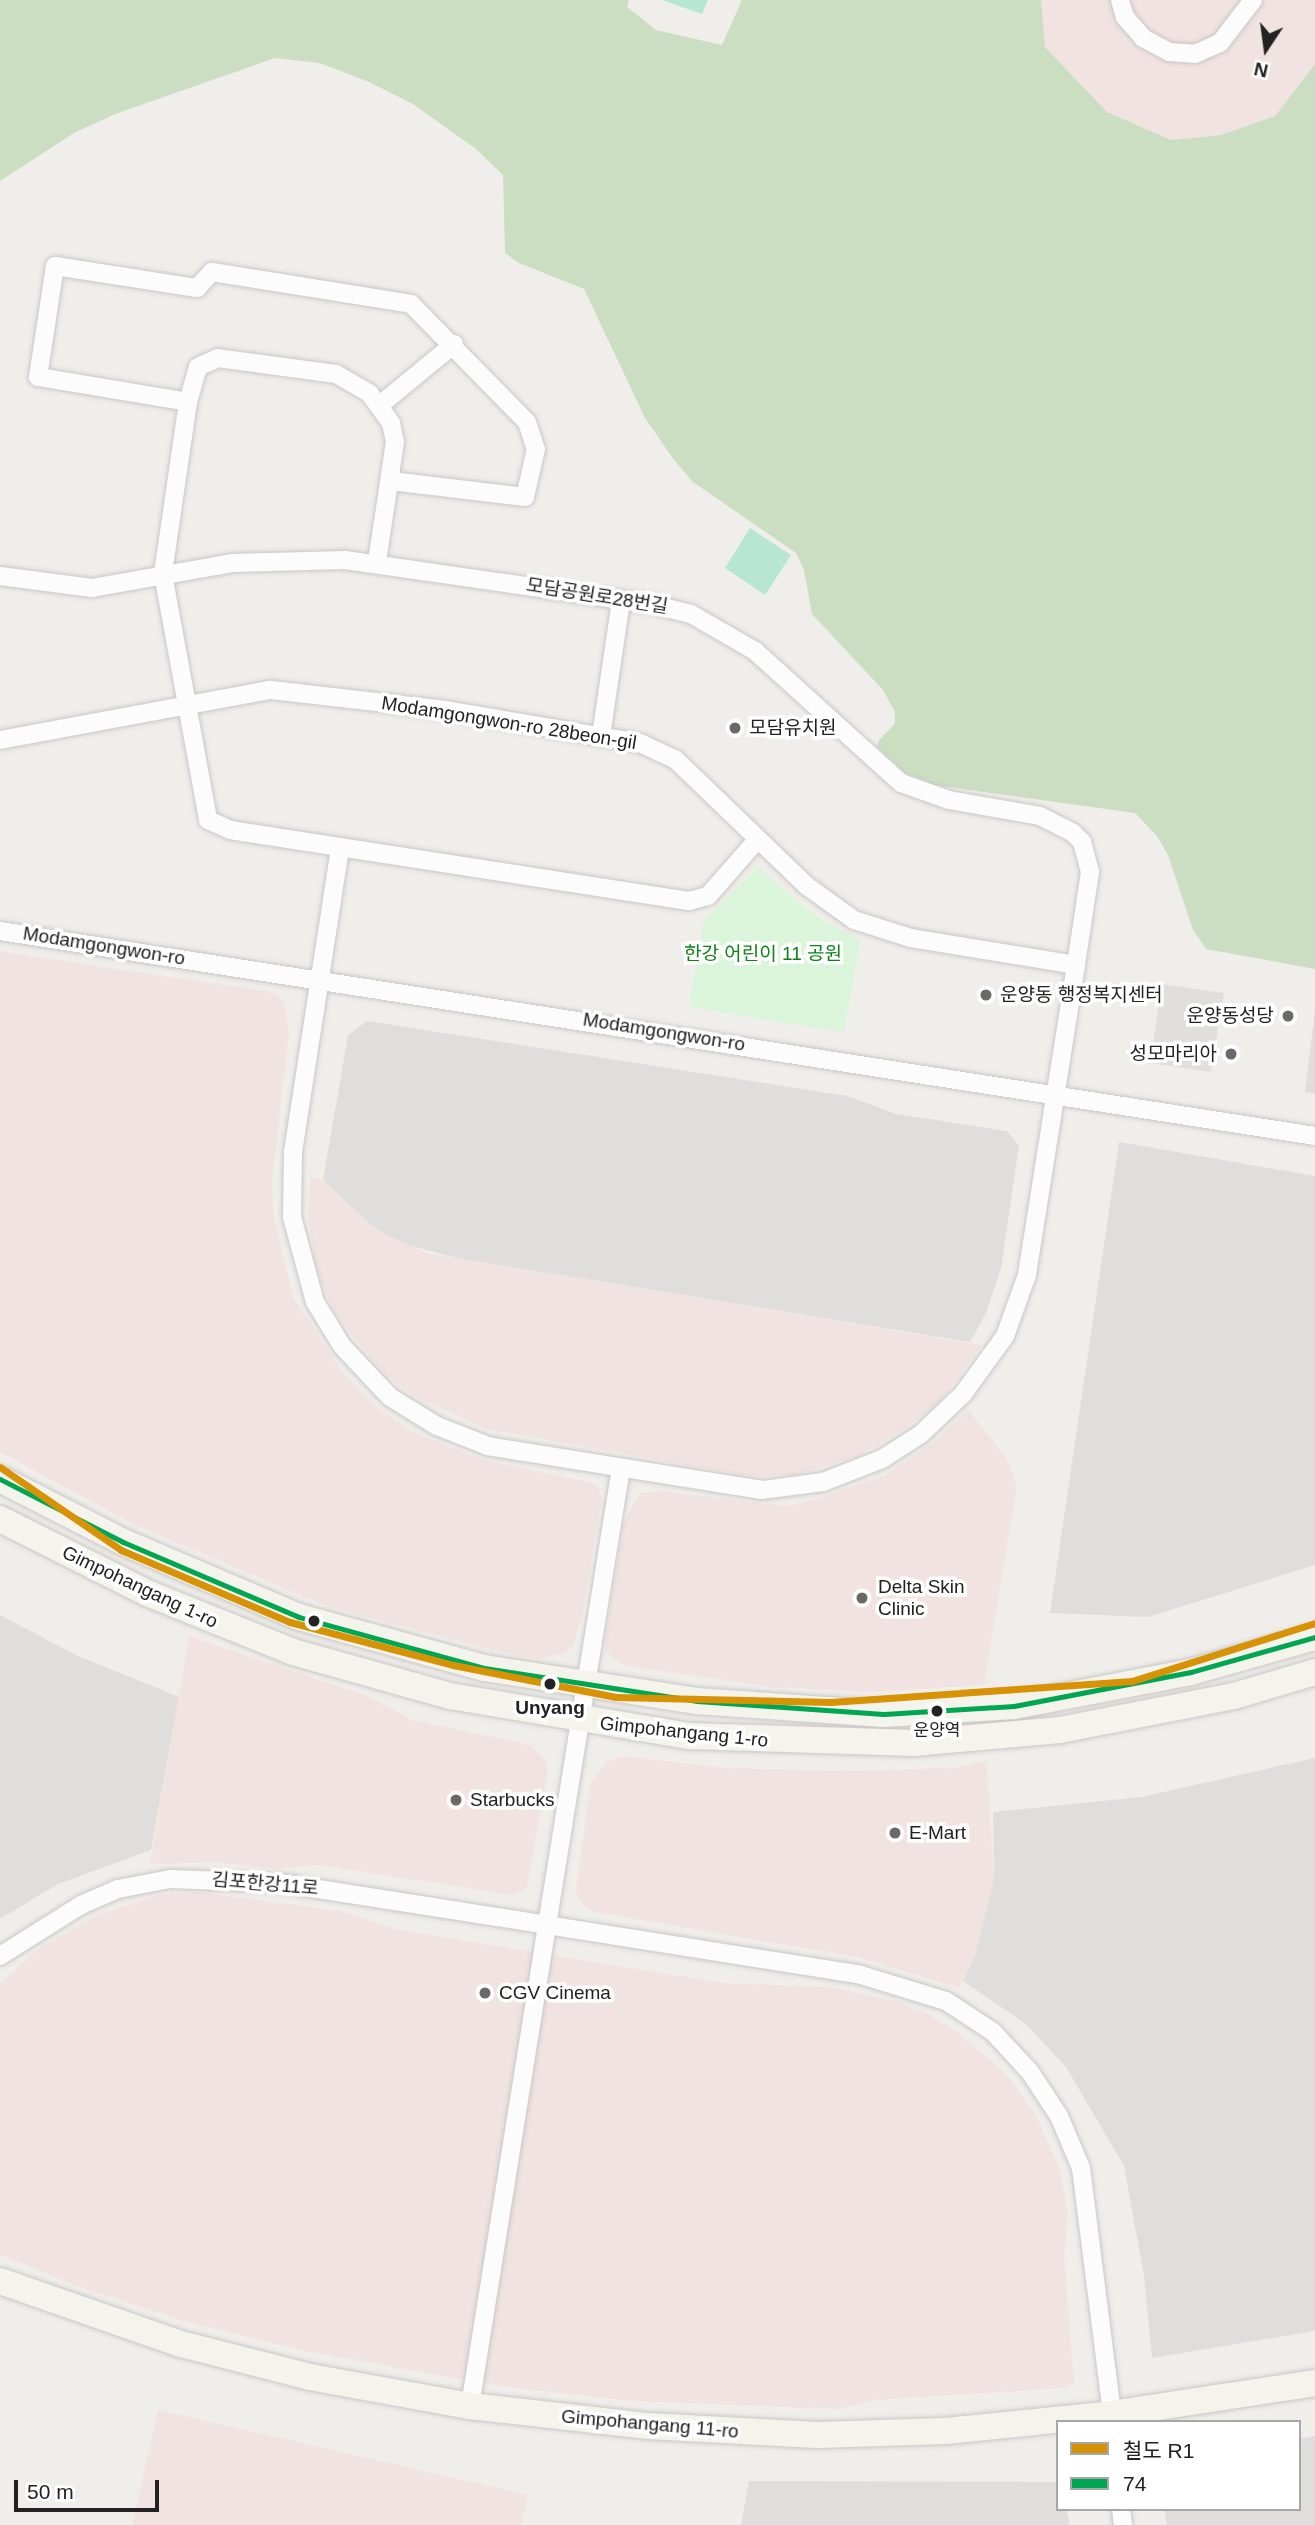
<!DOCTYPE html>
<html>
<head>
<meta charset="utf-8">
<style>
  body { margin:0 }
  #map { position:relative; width:1315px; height:2525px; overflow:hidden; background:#f0eeeb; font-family:Helvetica,"Noto Sans KR",sans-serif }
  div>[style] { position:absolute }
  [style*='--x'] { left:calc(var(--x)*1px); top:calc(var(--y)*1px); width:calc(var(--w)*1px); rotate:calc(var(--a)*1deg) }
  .residential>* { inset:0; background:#dfdedc }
  .commercial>* { inset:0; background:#f1e3e1 }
  .forest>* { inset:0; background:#cbdec1 }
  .park>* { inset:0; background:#daf5da }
  .pitch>* { inset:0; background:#b7e6d2 }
  .parking>* { inset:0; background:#e0dfde }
  .roads { filter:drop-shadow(0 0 2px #c9c8c7) drop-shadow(0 0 2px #c9c8c7) }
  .street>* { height:18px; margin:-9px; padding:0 9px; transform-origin:9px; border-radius:9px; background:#fdfcfc }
  .secondary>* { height:26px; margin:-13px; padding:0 13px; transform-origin:13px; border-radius:13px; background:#f4f4ed }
  .bus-1>* { height:5px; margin:-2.5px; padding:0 2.5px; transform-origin:2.5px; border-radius:2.5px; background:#00a651 }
  .rail-1>* { height:7px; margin:-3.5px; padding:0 3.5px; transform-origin:3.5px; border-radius:3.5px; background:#d79205 }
  .dots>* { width:19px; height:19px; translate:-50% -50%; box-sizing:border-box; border:4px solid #fff; border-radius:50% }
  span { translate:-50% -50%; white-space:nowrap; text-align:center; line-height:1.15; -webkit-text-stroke:7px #fff; paint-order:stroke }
  .bus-label { font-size:17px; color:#222 }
  .street-label { font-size:19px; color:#222 }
  .poi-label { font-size:19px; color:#222 }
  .left { translate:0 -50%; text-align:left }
  .right { translate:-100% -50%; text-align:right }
  .park-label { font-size:19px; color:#0c8416 }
  .stop-label { font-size:19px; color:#222; font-weight:700 }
  .legend { position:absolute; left:1056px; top:2420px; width:245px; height:91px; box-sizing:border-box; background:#fff; border:2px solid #a7a7a7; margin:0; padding:9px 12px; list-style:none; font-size:21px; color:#222 }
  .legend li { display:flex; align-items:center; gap:14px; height:35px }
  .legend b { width:35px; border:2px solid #a7a7a7 }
  .north { position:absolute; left:1231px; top:14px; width:70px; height:70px; -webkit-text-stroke:5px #fff; paint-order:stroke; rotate:193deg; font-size:19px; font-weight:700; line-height:28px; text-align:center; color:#222 }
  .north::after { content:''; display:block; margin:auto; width:24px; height:32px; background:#222; clip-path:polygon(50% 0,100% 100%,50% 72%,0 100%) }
  .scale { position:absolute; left:14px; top:2480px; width:145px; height:32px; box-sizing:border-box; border:4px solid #222; border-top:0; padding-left:9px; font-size:21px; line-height:24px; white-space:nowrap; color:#222; -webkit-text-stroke:5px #fff; paint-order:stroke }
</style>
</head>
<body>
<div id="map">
  <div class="residential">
    <div style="clip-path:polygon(1315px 1009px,1315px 1094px,1305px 1092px)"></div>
    <div style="clip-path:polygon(367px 1021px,847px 1096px,896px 1114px,1007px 1131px,1019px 1146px,1001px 1268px,986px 1313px,970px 1342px,456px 1258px,394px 1241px,361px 1218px,323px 1180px,348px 1035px)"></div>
    <div style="clip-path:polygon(1119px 1142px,1315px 1176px,1315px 1565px,1148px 1617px,1050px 1613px)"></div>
    <div style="clip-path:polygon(0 1615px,78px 1656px,179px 1697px,151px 1850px,58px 1884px,0 1919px)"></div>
    <div style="clip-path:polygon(1315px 1758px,1315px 2331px,1152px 2358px,1144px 2276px,1124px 2166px,1066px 2067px,1026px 2024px,963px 1981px,975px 1955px,994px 1879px,993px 1812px,1141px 1797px)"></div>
    <div style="clip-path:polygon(1315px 2436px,1315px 2525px,1167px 2525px,1164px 2509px,1299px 2509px,1299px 2439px)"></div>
    <div style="clip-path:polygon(749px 2481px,1058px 2482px,1058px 2509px,1066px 2509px,1070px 2525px,741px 2525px)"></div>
  </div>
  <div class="commercial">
    <div style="clip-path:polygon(1041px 0,1315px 0,1315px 64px,1275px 116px,1221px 135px,1171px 140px,1107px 112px,1045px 47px)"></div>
    <div style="clip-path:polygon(0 952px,254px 989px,274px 993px,284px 1001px,289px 1033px,272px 1184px,274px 1217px,293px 1297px,344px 1374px,377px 1407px,412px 1432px,480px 1459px,597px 1484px,602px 1498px,582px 1617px,573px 1645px,565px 1653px,538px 1659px,493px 1650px,327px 1606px,135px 1525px,0 1452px)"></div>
    <div style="clip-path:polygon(310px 1178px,323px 1180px,378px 1231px,427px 1253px,982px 1345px,942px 1399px,905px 1429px,858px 1456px,796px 1475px,749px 1476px,486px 1429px,412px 1395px,386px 1375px,347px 1329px,333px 1309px,316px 1267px,308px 1217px)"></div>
    <div style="clip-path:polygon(968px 1410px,1005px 1456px,1017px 1485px,984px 1685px,872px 1692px,772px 1687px,633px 1667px,619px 1663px,604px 1649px,624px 1521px,640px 1493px,660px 1491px,783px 1506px,808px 1502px,886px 1475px,934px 1442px)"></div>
    <div style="clip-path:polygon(189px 1636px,367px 1696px,413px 1720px,530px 1745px,546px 1761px,548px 1771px,527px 1887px,514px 1895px,319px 1865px,276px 1869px,216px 1862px,150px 1864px)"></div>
    <div style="clip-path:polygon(625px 1756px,724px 1768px,845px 1771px,954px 1768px,987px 1761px,994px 1879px,975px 1955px,959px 1988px,858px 1957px,600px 1913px,583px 1906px,576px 1891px,590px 1784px,607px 1761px)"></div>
    <div style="clip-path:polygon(196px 1892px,341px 1911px,398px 1930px,723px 1983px,830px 1987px,899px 2002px,928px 2014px,957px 2032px,1007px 2075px,1035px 2114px,1058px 2164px,1068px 2210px,1064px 2257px,1074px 2383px,1065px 2388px,873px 2400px,842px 2409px,632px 2401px,513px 2388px,310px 2352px,191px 2323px,74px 2285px,0 2254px,0 1984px,34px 1952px,97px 1915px,159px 1895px)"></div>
    <div style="clip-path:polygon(158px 2410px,528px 2495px,521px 2525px,132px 2525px)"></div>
  </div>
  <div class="forest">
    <div style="clip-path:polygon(0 0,629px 0,627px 7px,656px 30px,722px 45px,742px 0,1041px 0,1045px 47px,1107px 112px,1171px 140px,1221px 135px,1275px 116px,1315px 64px,1315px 969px,1206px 949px,1193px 930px,1168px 855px,1157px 836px,1135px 813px,934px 785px,905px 773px,877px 747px,879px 740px,895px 724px,895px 712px,883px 690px,812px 614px,804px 570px,796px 553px,693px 482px,674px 460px,645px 418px,584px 289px,519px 263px,505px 253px,503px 175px,476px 149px,413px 104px,369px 82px,320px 63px,275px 58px,115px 114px,74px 133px,0 181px)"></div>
  </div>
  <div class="park">
    <div style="clip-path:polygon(758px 867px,817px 917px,860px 940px,844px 1032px,689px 1007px,704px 921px)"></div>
  </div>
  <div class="pitch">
    <div style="clip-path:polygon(662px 0,708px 0,702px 14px)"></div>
    <div style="clip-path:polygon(750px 528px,791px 555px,765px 595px,725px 568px)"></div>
  </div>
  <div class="parking">
    <div style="clip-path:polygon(1162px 984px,1224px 993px,1211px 1072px,1150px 1063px)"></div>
  </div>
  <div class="roads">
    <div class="street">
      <div style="--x:1120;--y:0;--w:18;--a:74"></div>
      <div style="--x:1125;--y:17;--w:28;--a:49"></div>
      <div style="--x:1143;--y:38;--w:30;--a:28"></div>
      <div style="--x:1169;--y:52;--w:26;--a:4"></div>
      <div style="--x:1195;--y:54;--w:27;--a:-24"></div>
      <div style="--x:1220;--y:43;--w:54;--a:-52.5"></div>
      <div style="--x:188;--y:402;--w:152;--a:-170.5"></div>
      <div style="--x:38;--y:377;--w:112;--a:-81.3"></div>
      <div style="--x:55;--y:266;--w:144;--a:8.8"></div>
      <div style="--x:197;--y:288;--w:22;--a:-47"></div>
      <div style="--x:212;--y:272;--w:202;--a:9.1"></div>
      <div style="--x:411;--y:304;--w:165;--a:45.5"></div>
      <div style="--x:527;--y:422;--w:28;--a:72"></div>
      <div style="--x:536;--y:449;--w:49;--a:102.9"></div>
      <div style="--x:525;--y:497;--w:135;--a:-173.2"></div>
      <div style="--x:380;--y:405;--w:96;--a:-39.5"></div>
      <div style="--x:377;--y:562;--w:121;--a:-81.5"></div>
      <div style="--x:395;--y:442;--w:19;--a:-102"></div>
      <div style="--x:391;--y:423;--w:37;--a:-126"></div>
      <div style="--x:369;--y:393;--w:38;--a:-150"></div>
      <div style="--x:336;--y:374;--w:119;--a:-172.3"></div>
      <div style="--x:218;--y:358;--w:22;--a:156"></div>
      <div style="--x:198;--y:367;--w:36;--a:106"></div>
      <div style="--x:188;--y:402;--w:174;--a:98.3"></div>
      <div style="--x:163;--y:574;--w:250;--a:79.6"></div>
      <div style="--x:208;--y:820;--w:24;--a:24"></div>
      <div style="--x:230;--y:830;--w:464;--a:8.8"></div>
      <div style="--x:689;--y:901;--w:20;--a:-15"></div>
      <div style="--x:708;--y:896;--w:74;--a:-48.8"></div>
      <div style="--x:0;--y:576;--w:93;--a:7.4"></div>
      <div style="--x:92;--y:588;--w:142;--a:-10.1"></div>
      <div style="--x:232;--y:563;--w:113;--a:-1.5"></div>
      <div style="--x:345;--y:560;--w:309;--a:8.2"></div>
      <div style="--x:651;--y:604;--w:41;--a:14"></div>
      <div style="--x:691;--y:614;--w:74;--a:30"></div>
      <div style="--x:755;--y:651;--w:197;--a:42.1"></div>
      <div style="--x:901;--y:783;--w:51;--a:19.5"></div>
      <div style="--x:949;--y:800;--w:92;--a:10"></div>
      <div style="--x:1040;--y:816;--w:37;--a:27"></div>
      <div style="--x:1073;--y:833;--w:13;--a:45"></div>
      <div style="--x:1082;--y:842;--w:31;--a:75"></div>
      <div style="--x:1090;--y:872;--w:94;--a:98.6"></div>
      <div style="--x:601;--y:736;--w:137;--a:-81.6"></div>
      <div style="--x:0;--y:740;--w:276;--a:-10.5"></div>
      <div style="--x:271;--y:690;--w:176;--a:6.5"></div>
      <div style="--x:446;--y:710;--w:197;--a:9.7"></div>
      <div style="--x:640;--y:743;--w:38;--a:25"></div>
      <div style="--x:675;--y:759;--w:183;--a:43.9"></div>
      <div style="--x:807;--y:886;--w:58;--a:35.9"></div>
      <div style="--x:854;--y:920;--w:60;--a:17.5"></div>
      <div style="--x:911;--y:938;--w:167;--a:9.3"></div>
      <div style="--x:1076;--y:965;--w:314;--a:99"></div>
      <div style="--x:1027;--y:1275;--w:65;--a:109.8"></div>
      <div style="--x:1005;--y:1336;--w:72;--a:125.9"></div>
      <div style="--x:963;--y:1394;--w:58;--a:136.4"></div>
      <div style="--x:921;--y:1434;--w:46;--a:147.3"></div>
      <div style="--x:882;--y:1459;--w:63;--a:158.7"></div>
      <div style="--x:823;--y:1482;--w:62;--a:172.5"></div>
      <div style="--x:762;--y:1490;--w:278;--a:-170.9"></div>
      <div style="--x:488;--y:1446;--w:55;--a:-158.6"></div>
      <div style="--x:437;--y:1426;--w:55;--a:-148.3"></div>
      <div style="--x:390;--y:1397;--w:70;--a:-133.3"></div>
      <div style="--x:342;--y:1346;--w:52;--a:-121.5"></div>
      <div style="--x:315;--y:1302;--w:88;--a:-105.1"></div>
      <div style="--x:292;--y:1217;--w:65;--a:-89.1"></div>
      <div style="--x:293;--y:1152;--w:308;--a:-81.2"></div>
      <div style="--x:0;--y:931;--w:1331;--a:8.86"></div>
      <div style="--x:0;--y:1956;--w:96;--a:-32.2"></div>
      <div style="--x:81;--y:1905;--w:40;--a:-23.4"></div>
      <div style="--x:118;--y:1889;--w:53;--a:-10.9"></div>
      <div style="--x:170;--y:1879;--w:110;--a:2.1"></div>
      <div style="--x:280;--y:1883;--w:270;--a:8.9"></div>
      <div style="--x:547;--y:1925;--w:461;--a:-80.8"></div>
      <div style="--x:470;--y:2406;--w:487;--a:-80.9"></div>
      <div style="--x:547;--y:1925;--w:318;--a:9"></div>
      <div style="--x:861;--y:1975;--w:89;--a:17"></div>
      <div style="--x:946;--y:2001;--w:56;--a:33.4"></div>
      <div style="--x:993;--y:2032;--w:54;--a:47.2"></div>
      <div style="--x:1030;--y:2072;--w:53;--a:56.6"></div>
      <div style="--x:1059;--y:2116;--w:56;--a:67.1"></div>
      <div style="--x:1081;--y:2168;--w:256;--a:82.8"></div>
      <div style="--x:1121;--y:2509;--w:16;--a:83"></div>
    </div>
    <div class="secondary">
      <div style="--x:0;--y:1479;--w:138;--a:27.1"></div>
      <div style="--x:123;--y:1542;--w:191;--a:23.1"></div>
      <div style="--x:299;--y:1617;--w:192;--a:15.4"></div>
      <div style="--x:484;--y:1668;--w:216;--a:8.8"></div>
      <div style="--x:697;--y:1701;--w:187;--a:4"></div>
      <div style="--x:884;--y:1714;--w:130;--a:-3.5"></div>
      <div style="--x:1014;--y:1706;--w:180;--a:-10.9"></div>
      <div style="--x:1191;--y:1672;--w:129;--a:-15.8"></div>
      <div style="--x:0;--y:1519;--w:165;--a:26.7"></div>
      <div style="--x:147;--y:1593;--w:157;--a:22"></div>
      <div style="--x:293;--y:1652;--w:163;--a:15.7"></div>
      <div style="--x:450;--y:1696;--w:243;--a:9.5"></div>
      <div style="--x:690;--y:1736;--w:224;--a:1.8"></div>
      <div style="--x:914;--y:1743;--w:147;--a:-5.1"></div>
      <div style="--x:1060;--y:1730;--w:177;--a:-11.1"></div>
      <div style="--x:1234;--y:1696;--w:84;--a:-16.5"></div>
      <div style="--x:0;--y:2281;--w:192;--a:19.2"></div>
      <div style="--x:181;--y:2344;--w:133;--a:14.3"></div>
      <div style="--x:310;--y:2377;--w:163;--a:10.3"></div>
      <div style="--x:470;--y:2406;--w:180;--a:6.4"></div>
      <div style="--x:649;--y:2426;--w:168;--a:3.1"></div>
      <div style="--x:817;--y:2435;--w:129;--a:-1.8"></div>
      <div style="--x:946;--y:2431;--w:167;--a:-5.8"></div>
      <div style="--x:1112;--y:2414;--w:205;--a:-8.7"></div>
    </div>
  </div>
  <div class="bus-1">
    <div style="--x:0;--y:1479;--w:138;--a:27.1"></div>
    <div style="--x:123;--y:1542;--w:191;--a:23.1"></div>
    <div style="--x:299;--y:1617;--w:192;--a:15.4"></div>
    <div style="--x:484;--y:1668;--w:216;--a:8.8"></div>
    <div style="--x:697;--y:1701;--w:187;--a:4"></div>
    <div style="--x:884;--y:1714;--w:130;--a:-3.5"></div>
    <div style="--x:1014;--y:1706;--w:180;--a:-10.9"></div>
    <div style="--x:1191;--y:1672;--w:129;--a:-15.8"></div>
  </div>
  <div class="rail-1">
    <div style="--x:0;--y:1467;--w:147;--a:34.4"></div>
    <div style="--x:121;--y:1550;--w:184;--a:23.1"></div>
    <div style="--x:290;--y:1622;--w:169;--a:14.8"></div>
    <div style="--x:453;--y:1665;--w:166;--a:11.1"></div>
    <div style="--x:616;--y:1697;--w:215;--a:1.3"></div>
    <div style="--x:831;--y:1702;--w:302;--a:-4"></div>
    <div style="--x:1132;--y:1681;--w:192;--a:-17.6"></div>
  </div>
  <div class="dots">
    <div style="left:735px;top:728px;background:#6a6968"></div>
    <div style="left:986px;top:995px;background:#6a6968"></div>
    <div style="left:1288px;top:1016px;background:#6a6968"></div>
    <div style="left:1231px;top:1054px;background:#6a6968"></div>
    <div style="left:862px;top:1598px;background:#6a6968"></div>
    <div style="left:314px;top:1621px;background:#222"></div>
    <div style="left:550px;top:1684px;background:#222"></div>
    <div style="left:937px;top:1711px;background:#222"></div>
    <div style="left:456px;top:1800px;background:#6a6968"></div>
    <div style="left:895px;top:1833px;background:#6a6968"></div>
    <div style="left:485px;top:1993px;background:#6a6968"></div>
  </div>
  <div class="bus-label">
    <span style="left:937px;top:1731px">운양역</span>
  </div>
  <div class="street-label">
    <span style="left:597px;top:596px;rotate:9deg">모담공원로28번길</span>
    <span style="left:509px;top:723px;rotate:9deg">Modamgongwon-ro 28beon-gil</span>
    <span style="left:104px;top:946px;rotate:9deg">Modamgongwon-ro</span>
    <span style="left:664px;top:1032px;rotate:9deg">Modamgongwon-ro</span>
    <span style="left:140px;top:1587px;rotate:25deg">Gimpohangang 1-ro</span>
    <span style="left:684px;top:1732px;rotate:6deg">Gimpohangang 1-ro</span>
    <span style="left:265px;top:1884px;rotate:5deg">김포한강11로</span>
    <span style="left:650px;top:2424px;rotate:5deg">Gimpohangang 11-ro</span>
  </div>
  <div class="poi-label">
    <span class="left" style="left:749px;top:728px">모담유치원</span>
    <span class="left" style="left:1000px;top:995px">운양동 행정복지센터</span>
    <span class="right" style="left:1274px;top:1016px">운양동성당</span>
    <span class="right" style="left:1217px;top:1054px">성모마리아</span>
    <span class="left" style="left:878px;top:1598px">Delta Skin<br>Clinic</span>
    <span class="left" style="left:470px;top:1800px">Starbucks</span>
    <span class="left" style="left:909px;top:1833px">E-Mart</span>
    <span class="left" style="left:499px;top:1993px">CGV Cinema</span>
  </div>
  <div class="park-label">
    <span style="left:763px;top:954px">한강 어린이 11 공원</span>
  </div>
  <div class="stop-label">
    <span style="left:550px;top:1708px">Unyang</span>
  </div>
  <ul class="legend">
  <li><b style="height:9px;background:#d79205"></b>철도 R1</li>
  <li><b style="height:9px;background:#00a651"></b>74</li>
  </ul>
  <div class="north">N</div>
  <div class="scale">50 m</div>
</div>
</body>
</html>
